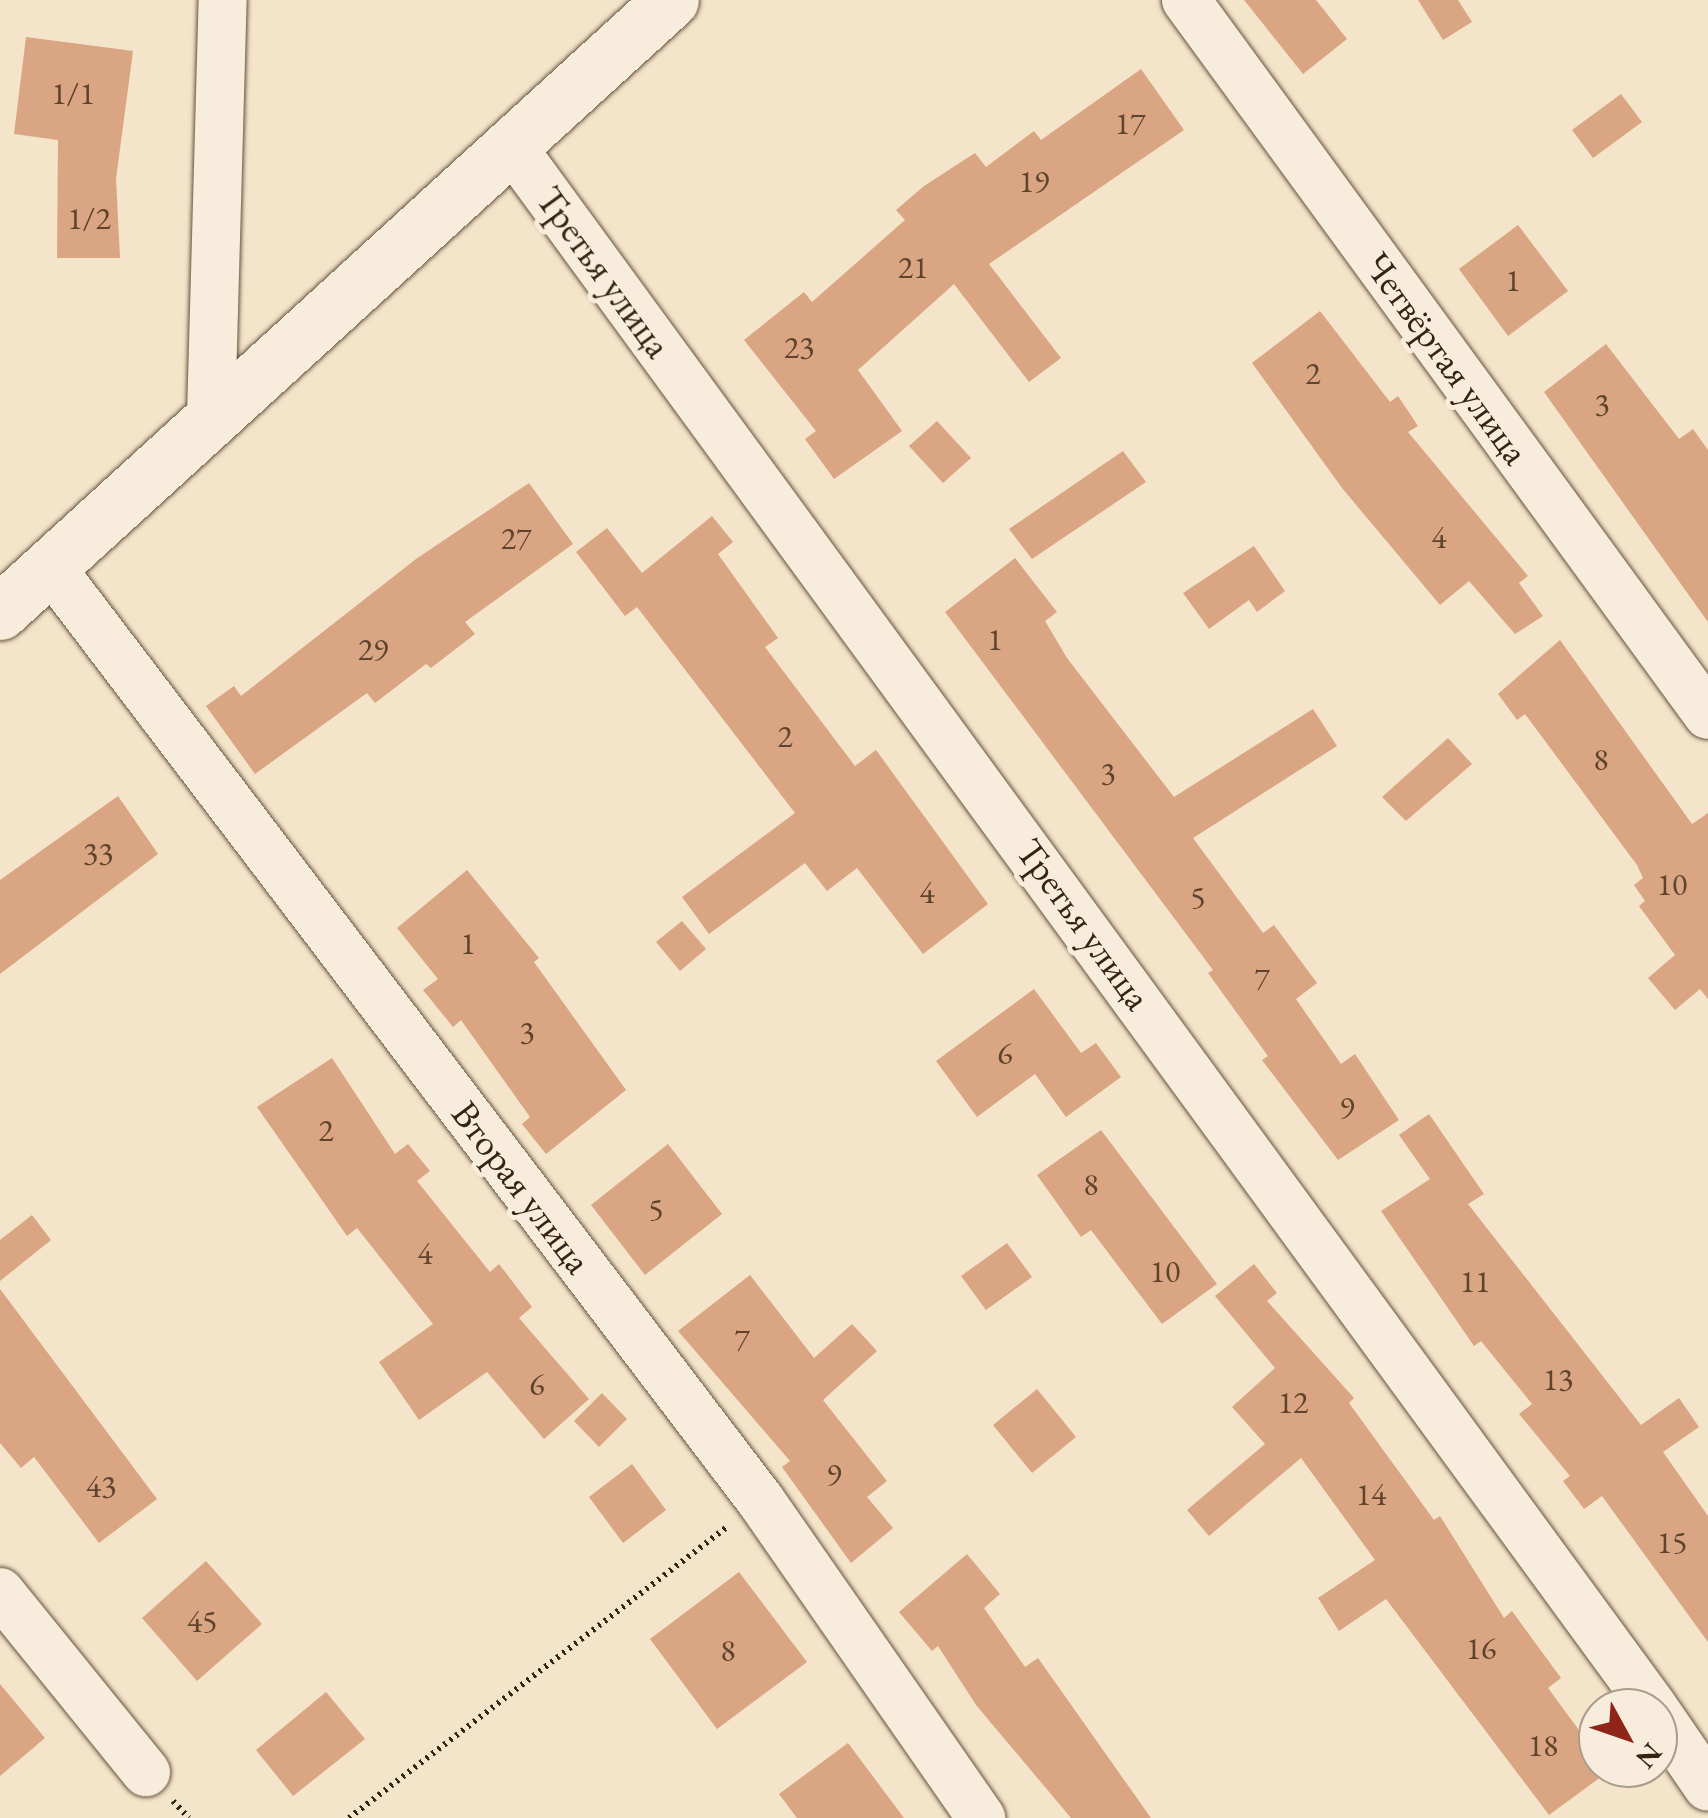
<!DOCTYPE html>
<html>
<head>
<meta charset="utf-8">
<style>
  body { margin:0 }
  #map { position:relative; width:1708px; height:1818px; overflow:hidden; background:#f4e4c9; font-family:"EB Garamond",serif }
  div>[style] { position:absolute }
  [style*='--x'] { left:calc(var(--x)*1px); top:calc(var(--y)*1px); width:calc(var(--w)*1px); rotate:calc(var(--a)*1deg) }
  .building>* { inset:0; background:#daa582 }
  .path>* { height:6px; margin-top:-3px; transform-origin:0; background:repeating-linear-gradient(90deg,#362311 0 2.5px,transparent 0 7.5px) }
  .roads { filter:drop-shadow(0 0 2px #66533f) drop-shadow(0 0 2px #66533f) }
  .minor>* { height:48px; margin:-24px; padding:0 24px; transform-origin:24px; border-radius:24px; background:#f8eddc }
  .tertiary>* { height:55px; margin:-27.5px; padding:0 27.5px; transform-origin:27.5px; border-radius:27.5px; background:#f8eddc }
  span { translate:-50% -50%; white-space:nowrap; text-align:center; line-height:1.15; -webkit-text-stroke:10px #f8eddc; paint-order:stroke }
  .number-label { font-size:32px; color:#5f442d }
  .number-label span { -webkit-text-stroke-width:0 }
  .street-label { font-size:38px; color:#362311 }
  .north { position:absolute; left:1578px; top:1688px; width:100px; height:100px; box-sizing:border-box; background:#f8eddc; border:2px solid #aa9c8b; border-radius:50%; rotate:130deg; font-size:28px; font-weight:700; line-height:40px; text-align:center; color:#362311 }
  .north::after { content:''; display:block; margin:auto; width:35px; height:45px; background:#8f2418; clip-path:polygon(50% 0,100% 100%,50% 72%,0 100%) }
</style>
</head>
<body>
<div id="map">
  <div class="building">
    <div style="clip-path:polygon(1244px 0,1316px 0,1347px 39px,1303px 74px)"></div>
    <div style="clip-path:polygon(1418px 0,1458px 0,1472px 22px,1443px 40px)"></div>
    <div style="clip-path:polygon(26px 37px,133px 51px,116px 179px,120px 258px,57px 258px,58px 140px,14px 134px)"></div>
    <div style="clip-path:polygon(1141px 69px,1184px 130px,989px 264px,1061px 358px,1029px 382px,954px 284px,858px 370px,902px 431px,834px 479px,805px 439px,816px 431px,744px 340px,804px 292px,812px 302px,905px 220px,896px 210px,924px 186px,975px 153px,986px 167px,1034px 131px,1041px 140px)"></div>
    <div style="clip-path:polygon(1621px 94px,1642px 122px,1593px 158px,1572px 130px)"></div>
    <div style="clip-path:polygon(1518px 225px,1568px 291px,1508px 336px,1459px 269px)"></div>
    <div style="clip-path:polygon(1320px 311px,1390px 402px,1398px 396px,1418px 426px,1408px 432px,1528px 576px,1519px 583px,1543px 616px,1515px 634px,1469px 581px,1440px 605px,1342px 488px,1252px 363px)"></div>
    <div style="clip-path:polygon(1606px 344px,1679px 439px,1693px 429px,1708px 450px,1708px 622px,1544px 392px)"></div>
    <div style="clip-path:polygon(937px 421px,971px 458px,943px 483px,909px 446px)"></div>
    <div style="clip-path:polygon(1123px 451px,1146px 482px,1032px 559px,1009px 529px)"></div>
    <div style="clip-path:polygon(529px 483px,573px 544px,465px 622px,475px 634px,431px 668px,426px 664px,375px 703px,367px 693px,255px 774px,206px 706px,234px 686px,241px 696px,416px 559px)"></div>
    <div style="clip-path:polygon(712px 516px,733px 542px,718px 554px,778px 638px,765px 647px,855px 766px,876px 750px,988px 904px,923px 954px,857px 868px,827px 891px,805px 863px,709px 934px,682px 897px,795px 813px,637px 607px,625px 616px,576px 552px,607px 528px,642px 573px)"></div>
    <div style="clip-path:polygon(1254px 546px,1285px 591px,1257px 612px,1249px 600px,1209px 629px,1183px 593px)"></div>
    <div style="clip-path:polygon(1015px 558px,1057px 612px,1045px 621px,1067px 658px,1174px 797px,1313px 709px,1337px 746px,1193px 838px,1263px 933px,1274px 925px,1317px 983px,1296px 999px,1341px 1064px,1355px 1054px,1399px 1120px,1338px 1160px,1262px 1060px,1268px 1056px,1208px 973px,1213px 970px,945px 612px)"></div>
    <div style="clip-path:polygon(1560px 640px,1692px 824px,1708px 813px,1708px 999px,1700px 989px,1675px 1010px,1648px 978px,1675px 955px,1639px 906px,1645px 901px,1634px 885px,1643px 878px,1637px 865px,1525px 714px,1517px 720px,1498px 694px)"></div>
    <div style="clip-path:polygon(1448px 738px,1472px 764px,1406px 821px,1382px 797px)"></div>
    <div style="clip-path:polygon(118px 796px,158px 854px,0 974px,0 880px)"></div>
    <div style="clip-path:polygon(467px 870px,539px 958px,534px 962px,626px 1090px,546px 1154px,522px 1124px,530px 1117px,461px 1020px,453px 1027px,423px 990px,438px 979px,397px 928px)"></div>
    <div style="clip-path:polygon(682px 921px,706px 949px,680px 971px,656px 942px)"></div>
    <div style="clip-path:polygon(1034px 989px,1081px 1053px,1096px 1043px,1121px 1077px,1066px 1117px,1035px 1074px,977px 1117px,936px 1061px)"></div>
    <div style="clip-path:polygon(332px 1058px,395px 1154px,408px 1144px,430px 1171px,417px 1181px,490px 1272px,499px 1264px,532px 1307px,519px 1318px,589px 1399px,544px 1439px,487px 1372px,419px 1420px,379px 1362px,433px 1324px,357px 1228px,347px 1236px,257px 1107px)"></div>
    <div style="clip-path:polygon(1429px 1114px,1484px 1194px,1468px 1204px,1641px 1425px,1679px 1398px,1699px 1427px,1663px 1452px,1708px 1516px,1708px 1642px,1602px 1496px,1584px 1509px,1563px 1481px,1570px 1476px,1519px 1414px,1532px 1404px,1481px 1341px,1474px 1346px,1381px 1211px,1430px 1179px,1399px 1135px)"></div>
    <div style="clip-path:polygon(1101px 1130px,1217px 1284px,1162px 1324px,1091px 1230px,1081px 1237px,1037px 1175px)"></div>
    <div style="clip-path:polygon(668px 1144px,722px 1214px,645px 1275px,591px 1205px)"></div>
    <div style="clip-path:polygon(32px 1215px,51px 1240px,0 1281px,0 1240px)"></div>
    <div style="clip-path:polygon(1007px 1243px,1032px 1277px,986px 1310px,961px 1276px)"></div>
    <div style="clip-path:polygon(1254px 1264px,1277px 1293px,1267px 1301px,1354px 1398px,1349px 1403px,1434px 1520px,1440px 1516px,1504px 1618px,1512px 1611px,1561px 1678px,1548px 1688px,1598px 1756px,1598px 1768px,1609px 1771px,1549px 1815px,1386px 1599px,1339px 1631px,1318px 1598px,1375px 1560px,1301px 1458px,1209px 1536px,1187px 1510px,1265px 1444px,1232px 1407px,1275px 1368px,1215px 1296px)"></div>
    <div style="clip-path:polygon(750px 1275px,814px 1358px,852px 1324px,877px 1351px,823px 1400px,887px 1481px,867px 1497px,893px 1528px,851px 1563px,782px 1467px,790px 1461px,678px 1331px)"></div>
    <div style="clip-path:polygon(0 1289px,157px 1499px,99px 1543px,34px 1457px,21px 1468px,0 1443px)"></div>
    <div style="clip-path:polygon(1037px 1389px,1076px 1437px,1032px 1473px,993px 1425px)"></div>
    <div style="clip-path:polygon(602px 1393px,627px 1419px,599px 1447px,574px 1421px)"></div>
    <div style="clip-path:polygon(632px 1464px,666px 1510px,623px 1543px,589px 1497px)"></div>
    <div style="clip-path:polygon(967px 1554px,1000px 1594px,984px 1608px,1025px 1667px,1038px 1658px,1151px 1818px,1071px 1818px,976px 1705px,938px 1646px,932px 1651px,899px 1612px)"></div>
    <div style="clip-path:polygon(206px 1561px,262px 1624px,197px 1681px,142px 1618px)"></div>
    <div style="clip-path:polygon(739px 1572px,807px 1662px,717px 1729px,650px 1639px)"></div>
    <div style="clip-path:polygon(0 1684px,45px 1738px,0 1776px)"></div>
    <div style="clip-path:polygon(326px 1692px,365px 1739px,293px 1796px,256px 1750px)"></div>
    <div style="clip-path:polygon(848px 1743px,904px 1818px,797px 1818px,779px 1794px)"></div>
  </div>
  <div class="path">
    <div style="--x:173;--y:1801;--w:23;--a:47"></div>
    <div style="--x:349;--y:1818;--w:478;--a:-37.6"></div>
  </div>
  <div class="roads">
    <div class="minor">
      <div style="--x:1186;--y:0;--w:885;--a:53.87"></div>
      <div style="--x:510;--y:144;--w:1938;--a:53.82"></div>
      <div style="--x:211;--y:417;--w:417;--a:-88.4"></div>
      <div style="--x:49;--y:565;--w:1176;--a:52.74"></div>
      <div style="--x:761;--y:1501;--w:386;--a:55.2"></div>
      <div style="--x:0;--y:1592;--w:232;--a:51"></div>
      <div style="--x:1658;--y:1714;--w:88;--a:55.6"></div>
    </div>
    <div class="tertiary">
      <div style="--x:0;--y:612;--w:908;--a:-42.37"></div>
    </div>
  </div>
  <div class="number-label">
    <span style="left:73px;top:93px">1/1</span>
    <span style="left:1130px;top:123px">17</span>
    <span style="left:1034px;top:181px">19</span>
    <span style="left:89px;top:218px">1/2</span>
    <span style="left:913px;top:267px">21</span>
    <span style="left:1513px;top:280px">1</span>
    <span style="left:799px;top:347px">23</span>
    <span style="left:1313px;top:373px">2</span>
    <span style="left:1602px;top:404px">3</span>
    <span style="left:1439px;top:537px">4</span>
    <span style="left:516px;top:538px">27</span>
    <span style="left:995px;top:639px">1</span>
    <span style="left:373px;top:649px">29</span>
    <span style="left:785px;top:736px">2</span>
    <span style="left:1601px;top:759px">8</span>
    <span style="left:1108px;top:773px">3</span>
    <span style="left:98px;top:853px">33</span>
    <span style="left:1672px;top:884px">10</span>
    <span style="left:927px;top:892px">4</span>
    <span style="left:1198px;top:897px">5</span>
    <span style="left:468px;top:943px">1</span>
    <span style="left:1262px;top:978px">7</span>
    <span style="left:527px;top:1032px">3</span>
    <span style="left:1005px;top:1053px">6</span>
    <span style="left:1347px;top:1107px">9</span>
    <span style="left:326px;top:1130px">2</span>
    <span style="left:1091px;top:1184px">8</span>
    <span style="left:656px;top:1209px">5</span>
    <span style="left:425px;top:1253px">4</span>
    <span style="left:1165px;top:1271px">10</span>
    <span style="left:1475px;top:1281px">11</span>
    <span style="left:742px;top:1339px">7</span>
    <span style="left:1558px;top:1379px">13</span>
    <span style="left:537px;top:1384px">6</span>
    <span style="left:1293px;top:1402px">12</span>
    <span style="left:834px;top:1474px">9</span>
    <span style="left:101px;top:1486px">43</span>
    <span style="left:1371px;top:1494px">14</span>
    <span style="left:1672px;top:1542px">15</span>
    <span style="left:202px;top:1621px">45</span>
    <span style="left:1481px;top:1648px">16</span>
    <span style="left:728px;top:1650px">8</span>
    <span style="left:1543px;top:1745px">18</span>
  </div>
  <div class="street-label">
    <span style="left:604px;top:272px;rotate:54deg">Третья улица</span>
    <span style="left:1447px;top:358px;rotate:54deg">Четвёртая улица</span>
    <span style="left:1084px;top:924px;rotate:54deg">Третья улица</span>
    <span style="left:522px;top:1187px;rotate:53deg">Вторая улица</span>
  </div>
  <div class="north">N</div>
</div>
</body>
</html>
